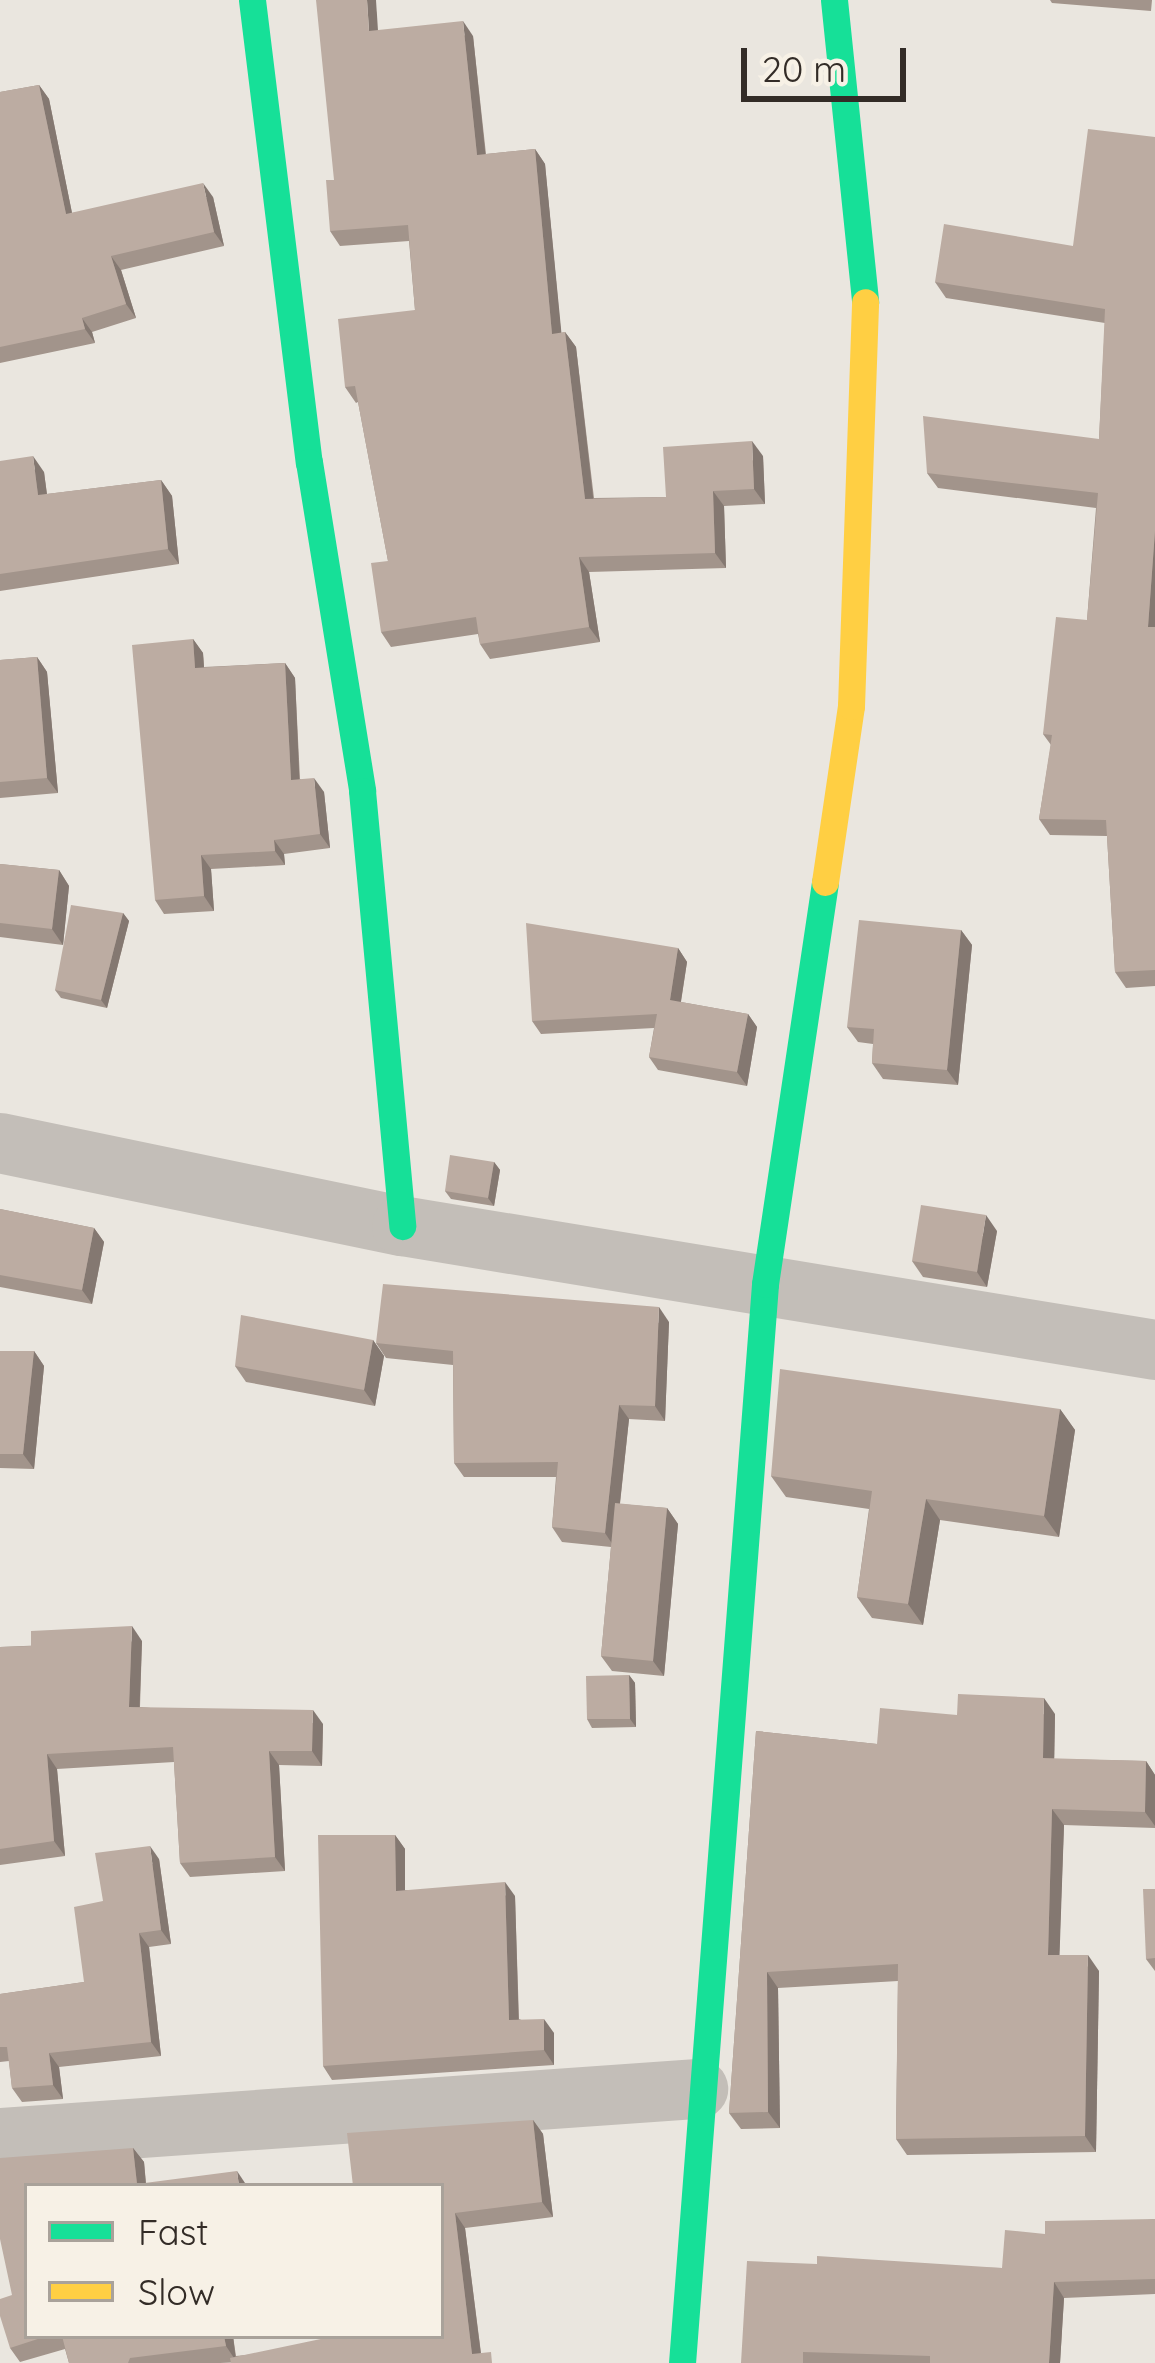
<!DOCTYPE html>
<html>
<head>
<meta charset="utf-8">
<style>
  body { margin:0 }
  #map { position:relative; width:1155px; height:2363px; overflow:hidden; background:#eae6df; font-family:Quicksand,sans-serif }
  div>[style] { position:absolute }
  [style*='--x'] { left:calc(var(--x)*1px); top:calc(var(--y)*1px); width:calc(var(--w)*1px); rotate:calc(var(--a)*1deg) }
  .street>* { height:60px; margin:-30px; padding:0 30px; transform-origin:30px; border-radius:30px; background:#c3beb8 }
  .fast>* { height:27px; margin:-13.5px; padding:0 13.5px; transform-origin:13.5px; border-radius:13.5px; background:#16e098 }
  .slow>* { height:27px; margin:-13.5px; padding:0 13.5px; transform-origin:13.5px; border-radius:13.5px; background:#ffcf43 }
  .wall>* { inset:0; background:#a2948b }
  .shaded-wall>* { inset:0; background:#847871 }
  .building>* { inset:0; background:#bcaca2 }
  span { translate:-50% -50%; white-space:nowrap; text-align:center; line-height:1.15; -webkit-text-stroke:10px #f7f1e6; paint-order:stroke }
  .legend { position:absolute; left:24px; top:2183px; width:420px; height:156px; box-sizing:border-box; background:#f7f1e6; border:3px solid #a9a29a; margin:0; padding:15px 21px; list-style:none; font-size:36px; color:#332c27 }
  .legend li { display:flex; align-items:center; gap:24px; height:60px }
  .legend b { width:60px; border:3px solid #a9a29a }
  .scale { position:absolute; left:741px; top:48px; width:165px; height:54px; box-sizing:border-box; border:6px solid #332c27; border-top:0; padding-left:15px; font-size:36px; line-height:42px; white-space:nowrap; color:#332c27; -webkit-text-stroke:9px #f7f1e6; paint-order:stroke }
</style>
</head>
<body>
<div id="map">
  <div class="street">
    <div style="--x:0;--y:1143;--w:410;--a:11.7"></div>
    <div style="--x:402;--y:1226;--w:763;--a:9.35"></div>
    <div style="--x:0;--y:2138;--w:700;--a:-4.02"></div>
  </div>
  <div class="fast">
    <div style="--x:252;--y:0;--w:466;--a:83"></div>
    <div style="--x:309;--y:462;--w:333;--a:80.8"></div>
    <div style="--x:362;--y:791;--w:437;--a:84.7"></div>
    <div style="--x:834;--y:0;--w:304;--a:84.1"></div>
    <div style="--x:682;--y:2363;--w:1082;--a:-85.6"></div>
    <div style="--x:765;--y:1284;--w:406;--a:-81.5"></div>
  </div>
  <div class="slow">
    <div style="--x:825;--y:882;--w:178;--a:-81.6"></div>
    <div style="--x:851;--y:706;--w:404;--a:-88"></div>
  </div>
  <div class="wall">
    <div style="clip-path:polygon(1050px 0,1152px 0,1151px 11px,1052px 3px)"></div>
    <div style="clip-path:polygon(378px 30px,473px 36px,486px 154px,535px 149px,545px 164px,561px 333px,565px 332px,576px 347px,594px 498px,666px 497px,763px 456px,765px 504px,724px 506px,726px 568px,589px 572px,600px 642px,490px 659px,480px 644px,478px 634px,391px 647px,381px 632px,388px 561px,358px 402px,356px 403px,345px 387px,415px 310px,409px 241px,340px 246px,330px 231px,334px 180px)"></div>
    <div style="clip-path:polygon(39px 85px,49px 99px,72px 213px,213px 197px,224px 246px,121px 270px,136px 318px,92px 332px,95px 343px,0 363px,0 92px)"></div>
    <div style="clip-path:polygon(1155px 137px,1155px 986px,1126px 988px,1115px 972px,1107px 836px,1050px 835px,1039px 819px,1051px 745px,1043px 734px,1087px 620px,1096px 508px,938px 488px,927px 473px,1099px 439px,1105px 323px,946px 298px,935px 282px,1073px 246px)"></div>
    <div style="clip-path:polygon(0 461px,44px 472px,47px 494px,161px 480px,172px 496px,179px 564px,0 591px)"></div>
    <div style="clip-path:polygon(193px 639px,203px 653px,204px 667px,285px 663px,295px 678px,300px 779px,324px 792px,330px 848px,284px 854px,285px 865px,211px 869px,214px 911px,164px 914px,155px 900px)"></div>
    <div style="clip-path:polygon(37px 657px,47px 672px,58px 793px,0 798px,0 660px)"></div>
    <div style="clip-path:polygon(0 864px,59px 870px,69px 886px,63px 945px,0 937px)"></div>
    <div style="clip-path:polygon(123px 913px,129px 921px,107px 1008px,61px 998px,55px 990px)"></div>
    <div style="clip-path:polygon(961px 930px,972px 945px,958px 1085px,883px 1079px,872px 1063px,873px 1044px,858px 1042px,847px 1027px)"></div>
    <div style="clip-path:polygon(678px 948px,687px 962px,681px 1002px,748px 1014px,757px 1027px,747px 1086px,658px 1070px,649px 1057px,654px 1028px,541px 1034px,532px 1021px)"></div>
    <div style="clip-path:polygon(494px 1162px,500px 1170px,494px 1206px,451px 1199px,445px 1191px)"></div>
    <div style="clip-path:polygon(0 1209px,94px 1228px,104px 1242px,92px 1304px,0 1287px)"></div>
    <div style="clip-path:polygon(997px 1231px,987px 1287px,923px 1277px,912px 1261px)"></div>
    <div style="clip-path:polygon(669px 1322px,665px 1421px,629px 1419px,620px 1504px,667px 1508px,678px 1524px,664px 1676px,612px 1671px,601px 1656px,611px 1547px,562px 1542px,552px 1527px,556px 1477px,464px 1477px,454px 1463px,453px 1365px,386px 1358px,376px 1343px)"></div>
    <div style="clip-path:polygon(373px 1340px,384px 1356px,375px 1406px,246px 1382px,235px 1366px)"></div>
    <div style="clip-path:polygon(0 1351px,34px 1351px,44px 1366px,34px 1469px,0 1468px)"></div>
    <div style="clip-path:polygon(1060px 1409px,1075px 1430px,1059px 1537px,940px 1520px,923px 1625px,872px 1618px,857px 1597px,869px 1509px,786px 1497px,771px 1476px)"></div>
    <div style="clip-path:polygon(142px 1641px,140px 1707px,323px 1724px,322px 1766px,279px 1765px,285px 1871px,190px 1877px,180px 1863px,174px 1762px,57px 1769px,65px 1856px,0 1865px,0 1647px)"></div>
    <div style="clip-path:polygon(629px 1675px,635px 1683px,636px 1727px,592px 1728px,587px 1719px)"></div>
    <div style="clip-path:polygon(1055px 1714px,1054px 1759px,1146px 1761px,1155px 1775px,1155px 1828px,1064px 1825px,1059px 1955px,1099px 1971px,1096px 2152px,907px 2155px,896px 2139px,898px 1981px,778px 1988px,780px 2128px,741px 2129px,729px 2113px,756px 1731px,877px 1744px,957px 1715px)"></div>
    <div style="clip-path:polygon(395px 1835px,405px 1849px,405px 1890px,515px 1896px,519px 2019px,554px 2033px,554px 2065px,332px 2080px,323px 2066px)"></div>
    <div style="clip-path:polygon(159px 1859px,171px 1944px,149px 1947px,161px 2056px,59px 2067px,63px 2099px,22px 2102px,12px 2088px,9px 2061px,0 2062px,0 1994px,84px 1982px,103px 1901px)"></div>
    <div style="clip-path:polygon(1155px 1889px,1155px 1971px,1146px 1959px)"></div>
    <div style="clip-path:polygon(533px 2120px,543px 2134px,553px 2217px,465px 2228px,481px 2353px,220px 2363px,69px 2363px,65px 2349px,20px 2362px,10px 2348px,12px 2295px,133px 2148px,144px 2162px,146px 2183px,247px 2186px,27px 2336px,233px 2336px,236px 2356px,441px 2336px,441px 2186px)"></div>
    <div style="clip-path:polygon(1155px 2219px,1155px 2294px,1064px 2298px,1060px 2363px,741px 2363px,817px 2264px,1002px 2268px,1045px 2234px)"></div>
  </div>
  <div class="shaded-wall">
    <div style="clip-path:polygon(367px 0,376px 0,379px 46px,369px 31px)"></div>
    <div style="clip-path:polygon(463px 21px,473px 36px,487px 170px,477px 155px)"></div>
    <div style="clip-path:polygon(39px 85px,49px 99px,75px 228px,66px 214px)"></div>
    <div style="clip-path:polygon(535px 149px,545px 164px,563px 349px,552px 334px)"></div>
    <div style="clip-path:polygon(203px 183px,213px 197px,224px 246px,214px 232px)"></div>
    <div style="clip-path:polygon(111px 256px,121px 270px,136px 318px,126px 304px)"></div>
    <div style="clip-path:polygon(82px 318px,92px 332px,95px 343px,85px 329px)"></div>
    <div style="clip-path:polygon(565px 332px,576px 347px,595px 514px,585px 499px)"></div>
    <div style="clip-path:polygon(752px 441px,763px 456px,765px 504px,754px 489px)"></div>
    <div style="clip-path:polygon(33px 456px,44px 472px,49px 511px,38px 495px)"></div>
    <div style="clip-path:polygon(161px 480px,172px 496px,179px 564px,168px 549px)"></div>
    <div style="clip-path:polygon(713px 491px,724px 506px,726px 568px,715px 553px)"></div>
    <div style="clip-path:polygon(1155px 531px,1155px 636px,1148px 627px)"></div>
    <div style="clip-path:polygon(579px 557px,589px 572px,600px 642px,589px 627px)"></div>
    <div style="clip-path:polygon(193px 639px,203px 653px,205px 682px,195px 668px)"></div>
    <div style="clip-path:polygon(37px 657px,47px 672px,58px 793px,47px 778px)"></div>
    <div style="clip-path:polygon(285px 663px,295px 678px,300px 794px,291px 780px)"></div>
    <div style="clip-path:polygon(314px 778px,324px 792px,330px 848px,320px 834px)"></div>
    <div style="clip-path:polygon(274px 840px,284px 854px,285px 865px,275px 851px)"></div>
    <div style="clip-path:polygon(201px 855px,211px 869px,214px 911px,204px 896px)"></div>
    <div style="clip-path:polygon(59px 870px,69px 886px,63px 945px,52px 929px)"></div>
    <div style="clip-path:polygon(123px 913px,129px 921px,107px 1008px,101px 1000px)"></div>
    <div style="clip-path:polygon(961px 930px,972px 945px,958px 1085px,947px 1070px)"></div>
    <div style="clip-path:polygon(678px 948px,687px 962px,679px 1013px,670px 1000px)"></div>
    <div style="clip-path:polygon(748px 1014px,757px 1027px,747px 1086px,737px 1072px)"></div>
    <div style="clip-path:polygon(494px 1162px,500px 1170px,494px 1206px,488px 1198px)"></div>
    <div style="clip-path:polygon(986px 1215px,997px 1231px,987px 1287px,977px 1272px)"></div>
    <div style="clip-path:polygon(94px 1228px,104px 1242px,92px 1304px,82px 1290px)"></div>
    <div style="clip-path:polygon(659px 1307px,669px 1322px,665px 1421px,655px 1406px)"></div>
    <div style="clip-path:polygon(373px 1340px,384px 1356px,375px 1406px,364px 1390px)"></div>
    <div style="clip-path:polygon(34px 1351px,44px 1366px,34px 1469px,23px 1454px)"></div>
    <div style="clip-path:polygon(619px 1405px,629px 1419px,615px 1548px,605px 1533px)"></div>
    <div style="clip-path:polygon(1060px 1409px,1075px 1430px,1059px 1537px,1044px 1516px)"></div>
    <div style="clip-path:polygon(926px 1499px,940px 1520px,923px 1625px,908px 1604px)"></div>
    <div style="clip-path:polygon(667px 1508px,678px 1524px,664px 1676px,653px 1661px)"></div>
    <div style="clip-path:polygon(132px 1626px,142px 1641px,139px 1721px,129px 1707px)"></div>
    <div style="clip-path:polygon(629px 1675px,635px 1683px,636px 1727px,630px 1719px)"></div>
    <div style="clip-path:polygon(1044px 1698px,1055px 1714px,1054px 1775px,1043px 1758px)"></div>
    <div style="clip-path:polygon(313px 1710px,323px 1724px,322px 1766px,312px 1751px)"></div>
    <div style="clip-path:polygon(269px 1751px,279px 1765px,285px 1871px,275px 1857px)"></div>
    <div style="clip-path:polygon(47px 1754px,57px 1769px,65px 1856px,54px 1841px)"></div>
    <div style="clip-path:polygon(1146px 1761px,1155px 1775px,1155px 1826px,1145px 1812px)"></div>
    <div style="clip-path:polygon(1052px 1809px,1064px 1825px,1059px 1971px,1048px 1955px)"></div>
    <div style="clip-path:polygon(395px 1835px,405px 1849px,405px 1905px,396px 1891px)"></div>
    <div style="clip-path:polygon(150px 1846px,159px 1859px,171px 1944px,161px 1930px)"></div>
    <div style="clip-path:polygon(505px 1882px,515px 1896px,519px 2034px,509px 2020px)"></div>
    <div style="clip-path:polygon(139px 1933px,149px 1947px,161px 2056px,151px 2042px)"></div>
    <div style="clip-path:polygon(1088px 1955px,1099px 1971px,1096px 2152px,1085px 2136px)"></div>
    <div style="clip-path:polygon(767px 1972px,778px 1988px,780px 2128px,768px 2112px)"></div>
    <div style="clip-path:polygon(544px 2019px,554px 2033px,554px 2065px,544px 2050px)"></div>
    <div style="clip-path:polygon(49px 2053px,59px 2067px,63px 2099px,53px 2085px)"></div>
    <div style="clip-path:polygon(533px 2120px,543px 2134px,553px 2217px,542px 2202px)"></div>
    <div style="clip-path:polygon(133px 2148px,144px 2162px,146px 2186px,137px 2184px)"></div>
    <div style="clip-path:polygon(237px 2171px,247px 2186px,239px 2186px)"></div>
    <div style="clip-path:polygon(455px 2213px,465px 2228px,482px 2363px,472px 2354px)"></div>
    <div style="clip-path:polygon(1054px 2282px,1064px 2298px,1060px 2363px,1049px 2363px)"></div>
    <div style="clip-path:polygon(224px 2336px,233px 2336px,236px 2361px,226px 2346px)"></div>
  </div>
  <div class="building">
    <div style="clip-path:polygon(316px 0,367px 0,369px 31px,463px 21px,477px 155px,535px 149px,552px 334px,565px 332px,585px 499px,666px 497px,663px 447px,752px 441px,754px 489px,713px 491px,715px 553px,579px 557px,589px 627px,480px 644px,476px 617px,381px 632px,371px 563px,388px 561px,355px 386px,345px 387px,338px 319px,415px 310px,408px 225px,330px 231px,326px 180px,334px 180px)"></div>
    <div style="clip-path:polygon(39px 85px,66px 214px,203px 183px,214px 232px,111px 256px,126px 304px,82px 318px,85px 329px,0 347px,0 92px)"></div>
    <div style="clip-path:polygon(1088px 129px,1155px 137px,1155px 531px,1148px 627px,1155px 627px,1155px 970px,1115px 972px,1106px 820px,1039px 819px,1052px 735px,1043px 734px,1056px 617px,1087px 620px,1098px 493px,927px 473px,923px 416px,1099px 439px,1105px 309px,935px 282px,944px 224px,1073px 246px)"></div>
    <div style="clip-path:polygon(33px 456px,38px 495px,161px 480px,168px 549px,0 574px,0 461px)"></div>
    <div style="clip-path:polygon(193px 639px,195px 668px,285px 663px,291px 780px,314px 778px,320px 834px,274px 840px,275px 851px,201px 855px,204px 896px,155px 900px,132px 645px)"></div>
    <div style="clip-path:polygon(37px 657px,47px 778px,0 782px,0 660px)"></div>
    <div style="clip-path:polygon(0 864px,59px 870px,52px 929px,0 923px)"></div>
    <div style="clip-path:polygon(71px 905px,123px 913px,101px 1000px,55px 990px)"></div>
    <div style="clip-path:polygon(859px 920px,961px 930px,947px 1070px,872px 1063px,874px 1029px,847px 1027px)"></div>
    <div style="clip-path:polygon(526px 923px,678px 948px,670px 1000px,748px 1014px,737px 1072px,649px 1057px,657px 1014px,532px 1021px)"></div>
    <div style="clip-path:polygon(450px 1155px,494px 1162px,488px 1198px,445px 1191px)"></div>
    <div style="clip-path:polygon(921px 1205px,986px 1215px,977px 1272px,912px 1261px)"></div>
    <div style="clip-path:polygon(0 1209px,94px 1228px,82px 1290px,0 1275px)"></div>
    <div style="clip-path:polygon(383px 1284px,659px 1307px,655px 1406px,619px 1405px,605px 1533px,552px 1527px,558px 1462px,454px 1463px,453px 1351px,376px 1343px)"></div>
    <div style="clip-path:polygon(241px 1315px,373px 1340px,364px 1390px,235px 1366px)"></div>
    <div style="clip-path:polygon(0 1351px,34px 1351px,23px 1454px,0 1454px)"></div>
    <div style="clip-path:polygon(780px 1369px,1060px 1409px,1044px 1516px,926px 1499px,908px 1604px,857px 1597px,872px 1491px,771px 1476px)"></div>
    <div style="clip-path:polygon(615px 1503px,667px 1508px,653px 1661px,601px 1656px)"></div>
    <div style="clip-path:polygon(132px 1626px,129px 1707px,313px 1710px,312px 1751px,269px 1751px,275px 1857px,180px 1863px,173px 1747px,47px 1754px,54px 1841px,0 1849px,0 1647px,31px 1646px,31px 1631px)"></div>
    <div style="clip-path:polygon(629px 1675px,630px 1719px,587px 1719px,586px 1676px)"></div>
    <div style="clip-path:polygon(958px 1694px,1044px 1698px,1043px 1758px,1146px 1761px,1145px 1812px,1052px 1809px,1048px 1955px,1088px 1955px,1085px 2136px,896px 2139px,898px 1964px,767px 1972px,768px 2112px,729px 2113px,756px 1731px,877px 1744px,880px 1708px,957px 1715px)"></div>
    <div style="clip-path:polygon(318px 1835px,395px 1835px,396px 1891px,505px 1882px,509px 2020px,544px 2019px,544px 2050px,323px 2066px)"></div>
    <div style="clip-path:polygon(150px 1846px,161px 1930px,139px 1933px,151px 2042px,49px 2053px,53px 2085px,12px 2088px,7px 2047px,0 2047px,0 1994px,84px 1982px,74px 1907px,103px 1901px,95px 1853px)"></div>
    <div style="clip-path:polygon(1143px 1889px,1155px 1889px,1155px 1958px,1146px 1959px)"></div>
    <div style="clip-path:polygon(533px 2120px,542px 2202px,455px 2213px,472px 2354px,491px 2352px,492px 2363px,231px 2363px,230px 2358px,335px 2336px,441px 2336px,441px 2186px,353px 2186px,347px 2133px)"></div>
    <div style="clip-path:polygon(133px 2148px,137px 2184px,237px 2171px,239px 2186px,27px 2186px,27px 2336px,47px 2336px,10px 2348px,0 2316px,0 2299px,12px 2295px,0 2239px,0 2158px)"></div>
    <div style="clip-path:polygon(1155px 2219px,1155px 2279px,1054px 2282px,1049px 2363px,930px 2363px,930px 2356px,803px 2352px,803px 2363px,741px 2363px,747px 2261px,817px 2264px,817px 2256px,1002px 2268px,1005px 2230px,1045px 2234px,1045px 2221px)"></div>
    <div style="clip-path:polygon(62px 2336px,224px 2336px,226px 2346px,130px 2358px,128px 2363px,69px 2363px)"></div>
  </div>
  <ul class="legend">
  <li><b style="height:15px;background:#16e098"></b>Fast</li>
  <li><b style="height:15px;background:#ffcf43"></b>Slow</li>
  </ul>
  <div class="scale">20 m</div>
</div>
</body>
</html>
